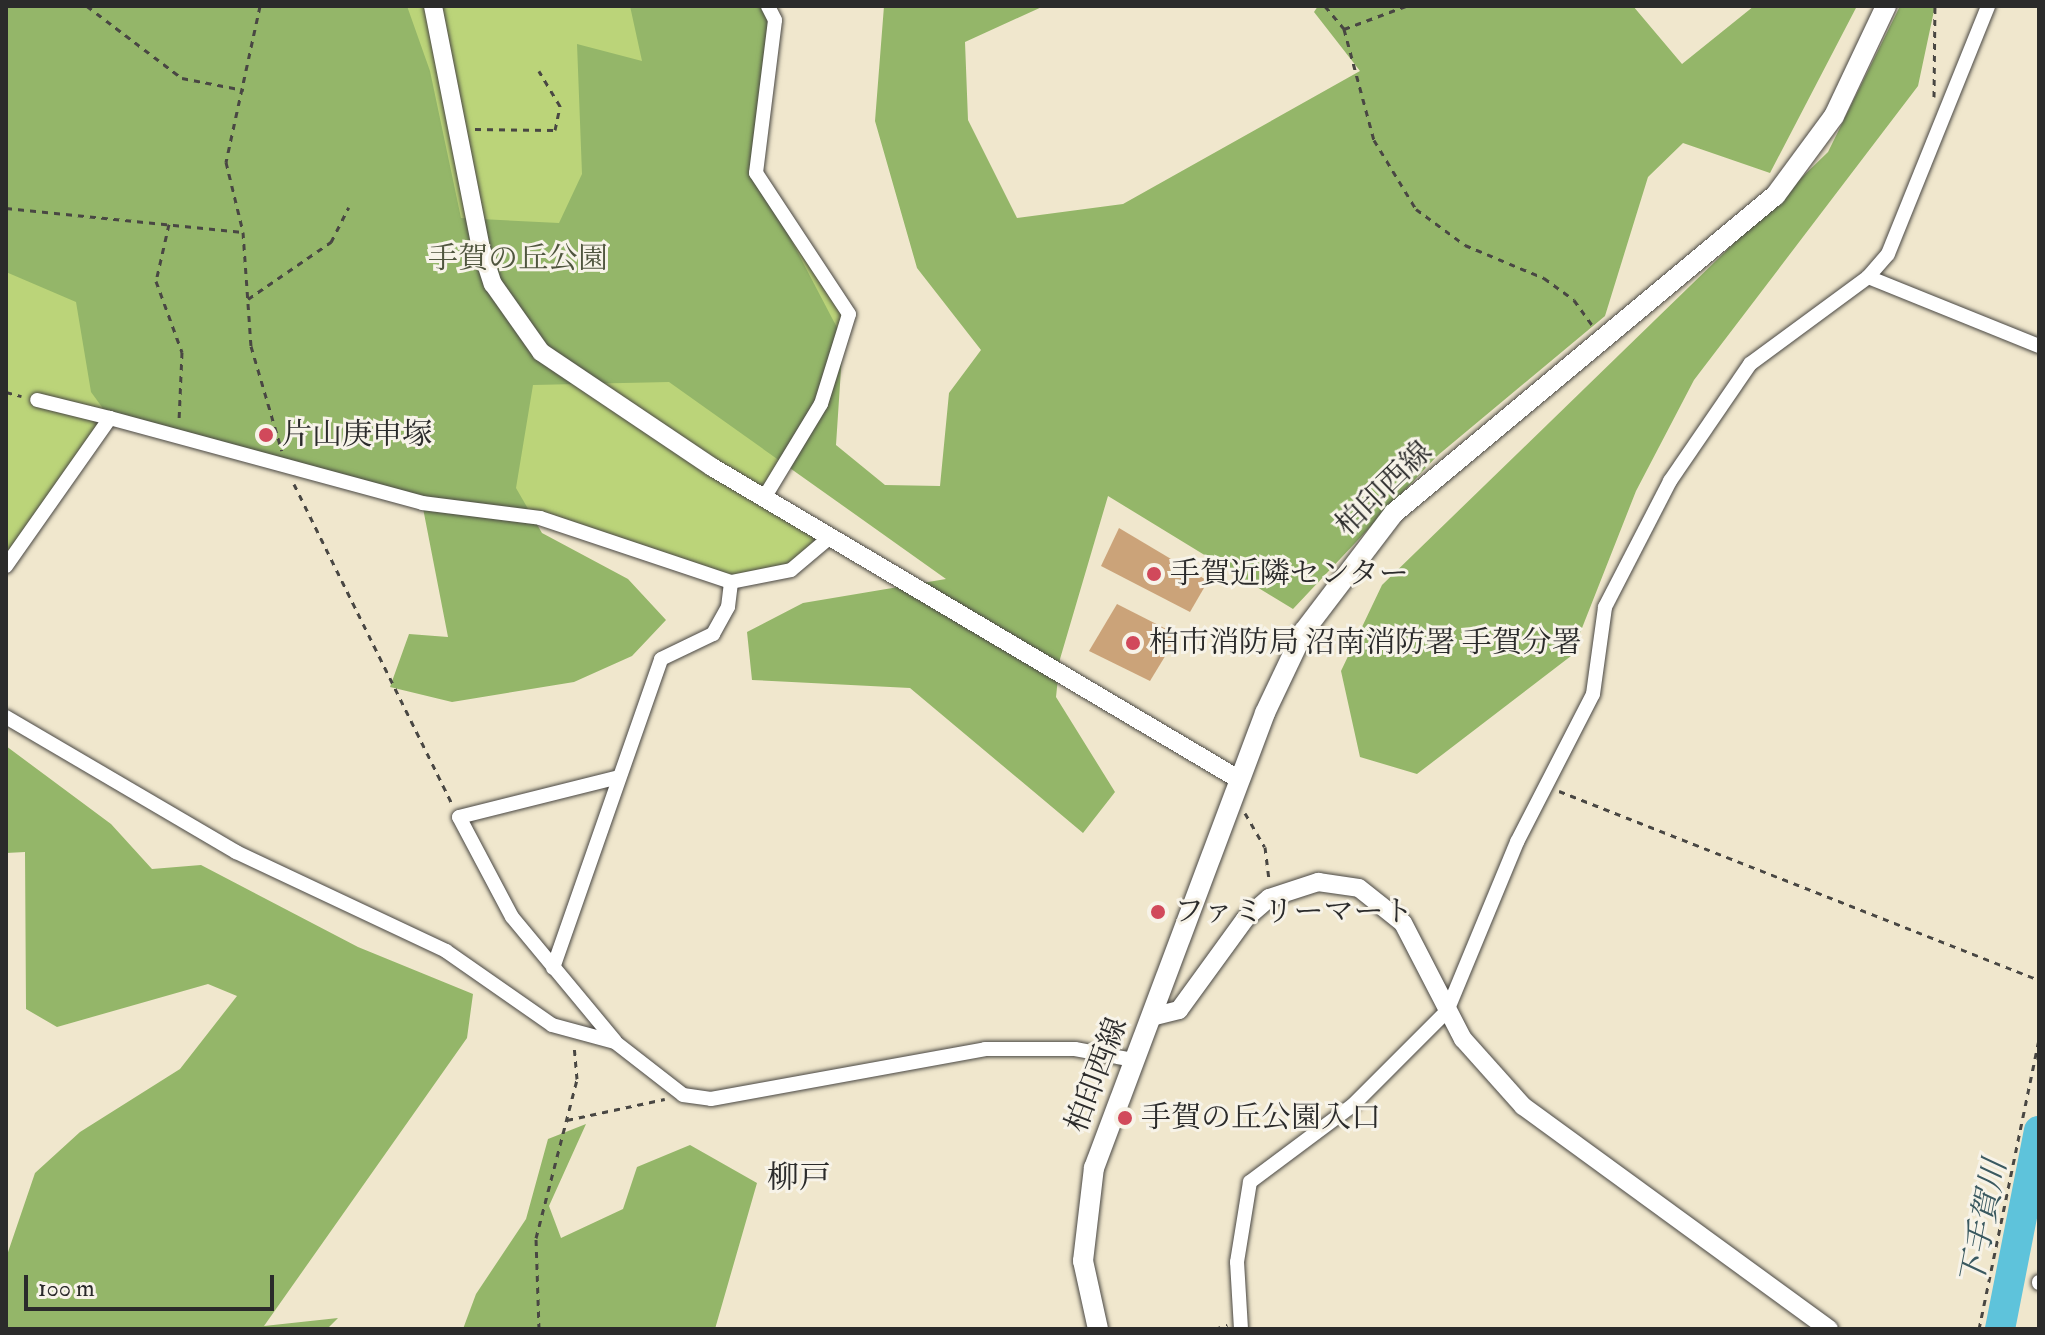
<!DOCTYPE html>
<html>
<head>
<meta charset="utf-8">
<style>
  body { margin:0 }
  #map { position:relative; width:2045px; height:1335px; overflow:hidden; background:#f0e7cd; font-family:"IM FELL Double Pica","Noto Serif JP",serif }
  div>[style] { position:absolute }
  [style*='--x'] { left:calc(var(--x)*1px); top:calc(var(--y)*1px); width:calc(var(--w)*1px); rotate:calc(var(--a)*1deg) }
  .green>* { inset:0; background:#bbd479 }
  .forest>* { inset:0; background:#94b669 }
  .river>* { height:30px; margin:-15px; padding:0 15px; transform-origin:15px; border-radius:15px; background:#5ec3db }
  .building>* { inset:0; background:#cba379 }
  .path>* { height:3px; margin-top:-1.5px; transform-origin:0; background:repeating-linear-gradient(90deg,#494743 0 6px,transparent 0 12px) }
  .roads { filter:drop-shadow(0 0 2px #494743) drop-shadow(0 0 2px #494743) }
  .minor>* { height:14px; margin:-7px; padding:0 7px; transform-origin:7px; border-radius:7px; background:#fff }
  .tertiary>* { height:18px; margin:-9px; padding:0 9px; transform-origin:9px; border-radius:9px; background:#fff }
  .secondary>* { height:20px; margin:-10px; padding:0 10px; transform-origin:10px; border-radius:10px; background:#fff }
  .dots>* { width:22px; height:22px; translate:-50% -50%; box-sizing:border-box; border:4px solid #f7f3e8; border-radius:50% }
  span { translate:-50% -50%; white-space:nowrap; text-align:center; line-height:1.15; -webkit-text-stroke:6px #f7f3e8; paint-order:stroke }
  .park-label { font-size:30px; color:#4f553e }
  .poi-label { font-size:30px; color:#2b2b2b }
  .left { translate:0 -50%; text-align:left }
  .street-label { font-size:30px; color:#2b2b2b }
  .neighbourhood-label { font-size:32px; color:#2b2b2b }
  .water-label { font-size:32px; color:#3a5960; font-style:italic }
  .frame { position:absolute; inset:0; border:8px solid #2b2b2b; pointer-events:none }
  .scale { position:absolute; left:24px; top:1275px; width:250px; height:36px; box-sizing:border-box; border:4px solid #2b2b2b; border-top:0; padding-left:10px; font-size:24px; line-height:28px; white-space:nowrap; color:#2b2b2b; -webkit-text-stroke:6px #f7f3e8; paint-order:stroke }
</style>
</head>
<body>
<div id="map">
  <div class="green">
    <div style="clip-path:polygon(6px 6px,768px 6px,756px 173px,849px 314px,764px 498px,830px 537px,814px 555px,750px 581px,540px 518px,110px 418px,6px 566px)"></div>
  </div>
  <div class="forest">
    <div style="clip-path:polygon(6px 6px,407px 6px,430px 71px,461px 218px,559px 223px,582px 174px,577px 44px,642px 61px,630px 6px,769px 6px,756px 173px,843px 339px,836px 445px,885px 485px,940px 486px,949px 393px,981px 350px,917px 268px,875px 121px,884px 6px,1044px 6px,965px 42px,968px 120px,1017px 218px,1123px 204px,1360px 71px,1314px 12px,1318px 6px,1633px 6px,1682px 64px,1754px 6px,1857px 6px,1770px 173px,1683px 143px,1648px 177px,1605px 316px,1437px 456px,1293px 609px,1108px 496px,1060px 659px,1056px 697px,1115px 792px,1083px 833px,910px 688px,752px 680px,747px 632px,803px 603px,946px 579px,669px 382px,533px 385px,516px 488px,542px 533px,628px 579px,666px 620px,632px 656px,574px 682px,452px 702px,390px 687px,409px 634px,448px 637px,422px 503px,110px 418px,91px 392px,76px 302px,6px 272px)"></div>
    <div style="clip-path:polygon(1900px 6px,1935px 6px,1918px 86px,1694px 380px,1636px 491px,1571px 656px,1417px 774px,1360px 757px,1341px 671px,1382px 585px,1828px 152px)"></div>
    <div style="clip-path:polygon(6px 746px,111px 824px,152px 869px,201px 865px,358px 947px,473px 994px,467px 1038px,264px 1326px,338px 1318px,327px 1329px,6px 1329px,6px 1258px,35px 1173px,80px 1132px,180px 1069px,237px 996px,208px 984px,57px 1027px,26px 1009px,25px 852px,6px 853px)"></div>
    <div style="clip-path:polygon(586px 1124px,549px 1206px,561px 1238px,623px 1209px,637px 1167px,690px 1145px,757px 1183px,715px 1329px,463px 1329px,476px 1294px,526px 1219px,548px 1139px)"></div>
  </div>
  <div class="river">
    <div style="--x:2000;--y:1329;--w:202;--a:-78.9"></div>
  </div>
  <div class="building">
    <div style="clip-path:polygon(1119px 528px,1208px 581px,1190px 612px,1101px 566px)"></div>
    <div style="clip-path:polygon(1117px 604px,1178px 635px,1150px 681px,1089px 651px)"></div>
  </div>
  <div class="path">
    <div style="--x:87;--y:6;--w:119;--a:37.2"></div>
    <div style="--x:182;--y:78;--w:63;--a:11"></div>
    <div style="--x:260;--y:6;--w:160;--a:102.3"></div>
    <div style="--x:226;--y:162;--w:72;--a:76.3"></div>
    <div style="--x:243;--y:232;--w:114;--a:86"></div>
    <div style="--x:251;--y:346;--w:109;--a:73.6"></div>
    <div style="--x:1325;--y:6;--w:30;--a:50"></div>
    <div style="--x:1344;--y:29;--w:115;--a:74.9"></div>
    <div style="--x:1374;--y:140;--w:81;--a:58.7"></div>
    <div style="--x:1416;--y:209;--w:61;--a:36.3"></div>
    <div style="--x:1465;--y:245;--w:86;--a:22.7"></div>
    <div style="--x:1544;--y:278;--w:37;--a:36"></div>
    <div style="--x:1574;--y:300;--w:31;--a:54"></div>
    <div style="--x:1344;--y:29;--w:66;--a:-20.4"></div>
    <div style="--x:1934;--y:97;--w:91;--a:-89.4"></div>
    <div style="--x:475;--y:129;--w:80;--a:0.7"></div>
    <div style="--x:555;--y:130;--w:25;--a:-78"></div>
    <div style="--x:560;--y:106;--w:41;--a:-121"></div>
    <div style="--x:6;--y:208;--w:238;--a:5.8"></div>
    <div style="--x:169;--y:224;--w:58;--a:102.8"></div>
    <div style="--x:156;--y:281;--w:76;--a:69.9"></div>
    <div style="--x:182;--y:352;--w:69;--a:92.5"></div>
    <div style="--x:248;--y:299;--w:101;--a:-34.5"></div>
    <div style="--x:331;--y:242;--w:39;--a:-63"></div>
    <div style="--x:6;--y:392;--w:16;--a:15"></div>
    <div style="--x:294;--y:484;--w:357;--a:63.7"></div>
    <div style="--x:1559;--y:791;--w:516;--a:21.49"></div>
    <div style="--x:1245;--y:813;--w:39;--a:60"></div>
    <div style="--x:1265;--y:847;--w:33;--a:83"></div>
    <div style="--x:567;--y:1120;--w:100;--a:-12.1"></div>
    <div style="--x:539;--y:1329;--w:91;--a:-91.9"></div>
    <div style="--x:536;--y:1238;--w:164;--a:-75.5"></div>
    <div style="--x:577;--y:1079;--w:32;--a:-95"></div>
    <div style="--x:1215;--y:1329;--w:13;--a:-18"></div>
    <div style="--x:1979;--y:1329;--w:296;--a:-78.3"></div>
  </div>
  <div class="roads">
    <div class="minor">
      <div style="--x:1868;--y:277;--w:184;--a:22"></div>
      <div style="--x:110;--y:418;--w:323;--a:15.2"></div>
      <div style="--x:422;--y:503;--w:119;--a:7.2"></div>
      <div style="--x:540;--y:518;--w:201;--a:18.5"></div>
      <div style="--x:731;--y:582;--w:61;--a:-11.3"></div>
      <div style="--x:791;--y:570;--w:51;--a:-40.2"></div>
      <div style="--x:764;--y:498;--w:110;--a:-58.8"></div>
      <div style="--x:821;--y:404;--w:94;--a:-72.7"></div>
      <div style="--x:849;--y:314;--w:169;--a:-123.4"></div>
      <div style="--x:756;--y:173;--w:154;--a:-82.9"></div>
      <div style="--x:775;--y:20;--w:16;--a:-117"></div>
      <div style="--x:6;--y:566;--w:181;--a:-54.9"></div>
      <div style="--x:110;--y:418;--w:75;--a:-166.1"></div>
      <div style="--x:6;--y:717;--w:267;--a:30.4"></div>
      <div style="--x:236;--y:852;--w:232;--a:25.2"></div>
      <div style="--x:446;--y:951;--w:129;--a:34.9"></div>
      <div style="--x:552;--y:1025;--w:65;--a:15.1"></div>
      <div style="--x:615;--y:1042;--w:86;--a:37.9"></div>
      <div style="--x:683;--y:1095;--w:28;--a:8"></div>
      <div style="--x:711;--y:1099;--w:279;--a:-10.3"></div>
      <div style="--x:985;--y:1049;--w:90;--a:0"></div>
      <div style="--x:1075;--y:1049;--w:59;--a:10.7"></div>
      <div style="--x:553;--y:968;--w:327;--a:-70.7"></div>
      <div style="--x:661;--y:659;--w:58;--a:-25.7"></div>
      <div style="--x:713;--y:634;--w:31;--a:-61"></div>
      <div style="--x:728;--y:607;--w:25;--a:-83"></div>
      <div style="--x:615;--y:1041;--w:161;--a:-129.7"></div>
      <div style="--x:512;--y:917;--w:113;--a:-117.9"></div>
      <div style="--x:459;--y:817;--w:165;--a:-14"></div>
      <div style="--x:2039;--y:1282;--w:1;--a:90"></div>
      <div style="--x:1241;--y:1329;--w:67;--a:-93.4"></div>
      <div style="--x:1237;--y:1262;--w:81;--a:-80.8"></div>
      <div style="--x:1250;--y:1182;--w:129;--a:-36.8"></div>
      <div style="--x:1353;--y:1105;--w:133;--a:-45"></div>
      <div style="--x:1447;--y:1011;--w:183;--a:-67.5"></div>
      <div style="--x:1517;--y:842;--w:166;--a:-62.8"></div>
      <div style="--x:1593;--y:694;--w:88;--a:-82.1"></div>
      <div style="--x:1605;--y:607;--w:142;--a:-62.7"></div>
      <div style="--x:1670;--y:481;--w:142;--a:-55.6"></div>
      <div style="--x:1750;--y:364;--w:147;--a:-36.4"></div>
      <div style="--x:1868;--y:277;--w:30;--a:-49"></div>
      <div style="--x:1888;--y:254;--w:267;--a:-68"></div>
    </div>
    <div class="tertiary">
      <div style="--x:433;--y:6;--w:247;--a:78.8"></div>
      <div style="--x:481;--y:248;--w:38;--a:72"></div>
      <div style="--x:493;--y:284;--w:83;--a:54.8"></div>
      <div style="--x:541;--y:352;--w:206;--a:33.9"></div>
      <div style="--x:712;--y:467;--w:614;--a:30.66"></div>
      <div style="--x:1151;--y:1017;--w:29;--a:-14"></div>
      <div style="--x:1179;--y:1010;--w:112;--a:-54"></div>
      <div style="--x:1245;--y:919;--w:32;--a:-41"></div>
      <div style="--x:1269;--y:898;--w:52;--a:-18.1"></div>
      <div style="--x:1318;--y:882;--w:41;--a:8.3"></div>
      <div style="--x:1359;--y:888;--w:56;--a:38.5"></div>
      <div style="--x:1403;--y:923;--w:131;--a:62.7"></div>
      <div style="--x:1463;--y:1039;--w:90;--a:48.2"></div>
      <div style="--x:1523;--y:1106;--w:379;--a:36.1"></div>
    </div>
    <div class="secondary">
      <div style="--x:1098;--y:1329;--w:70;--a:-102.4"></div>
      <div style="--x:1083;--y:1261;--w:94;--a:-83.3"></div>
      <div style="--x:1094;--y:1168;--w:486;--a:-69.4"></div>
      <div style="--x:1265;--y:713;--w:91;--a:-64.6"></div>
      <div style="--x:1304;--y:631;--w:148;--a:-52.7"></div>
      <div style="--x:1394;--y:513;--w:496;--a:-39.8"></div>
      <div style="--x:1775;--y:196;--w:99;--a:-53.6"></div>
      <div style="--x:1834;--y:116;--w:122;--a:-64.7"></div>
    </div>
  </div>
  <div class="dots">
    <div style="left:266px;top:435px;background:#d1495b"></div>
    <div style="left:1154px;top:574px;background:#d1495b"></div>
    <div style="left:1133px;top:643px;background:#d1495b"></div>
    <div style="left:1158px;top:912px;background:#d1495b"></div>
    <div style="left:1125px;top:1118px;background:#d1495b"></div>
  </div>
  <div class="park-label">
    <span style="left:518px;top:259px">手賀の丘公園</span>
  </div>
  <div class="poi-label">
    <span class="left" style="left:282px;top:435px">片山庚申塚</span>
    <span class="left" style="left:1170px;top:574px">手賀近隣センター</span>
    <span class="left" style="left:1149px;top:643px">柏市消防局 沼南消防署 手賀分署</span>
    <span class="left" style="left:1174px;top:912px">ファミリーマート</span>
    <span class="left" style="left:1141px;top:1118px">手賀の丘公園入口</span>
  </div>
  <div class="street-label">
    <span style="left:1384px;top:489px;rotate:-44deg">柏印西線</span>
    <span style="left:1097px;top:1075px;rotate:-69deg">柏印西線</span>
  </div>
  <div class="neighbourhood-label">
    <span style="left:799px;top:1178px">柳戸</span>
  </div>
  <div class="water-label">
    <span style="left:1984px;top:1223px;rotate:-79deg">下手賀川</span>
  </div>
  <div class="frame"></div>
  <div class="scale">100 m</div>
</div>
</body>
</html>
